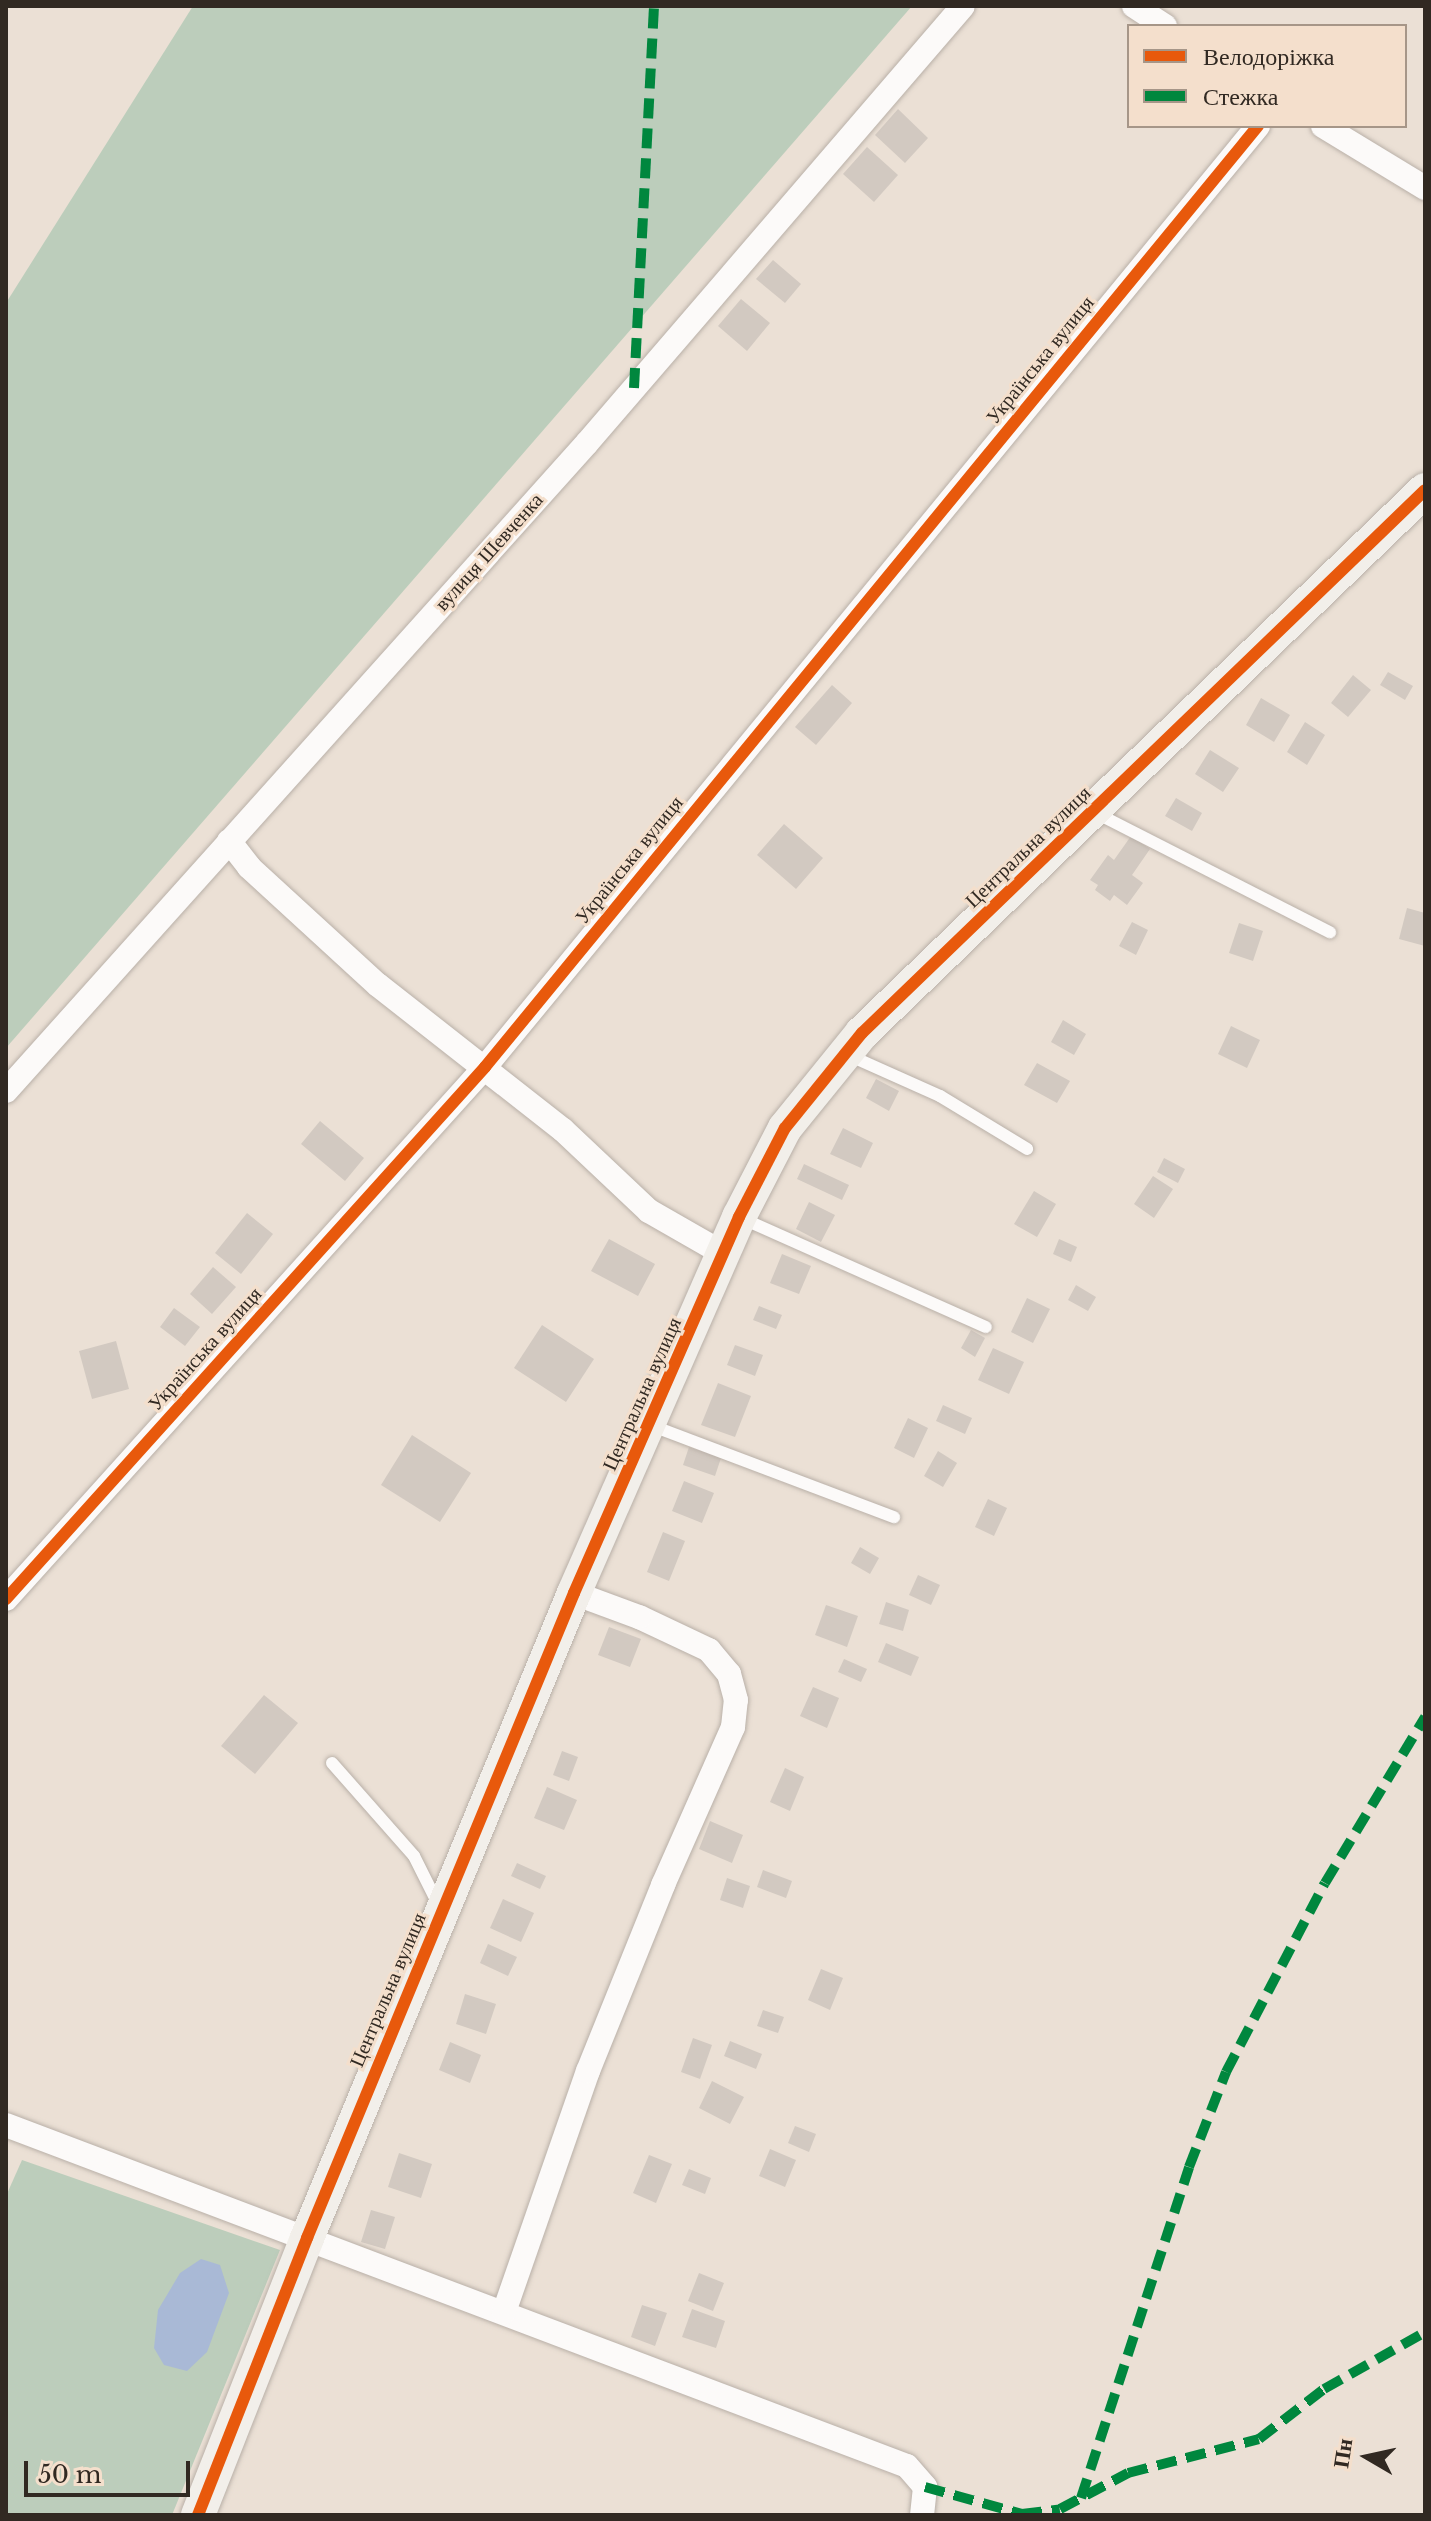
<!DOCTYPE html>
<html>
<head>
<meta charset="utf-8">
<style>
  body { margin:0 }
  #map { position:relative; width:1431px; height:2521px; overflow:hidden; background:#ebe0d5; font-family:"Libre Baskerville",serif }
  div>[style] { position:absolute }
  [style*='--x'] { left:calc(var(--x)*1px); top:calc(var(--y)*1px); width:calc(var(--w)*1px); rotate:calc(var(--a)*1deg) }
  .green>* { inset:0; background:#bccdbb }
  .water>* { inset:0; background:#a9b9d6 }
  .building>* { inset:0; background:#d2c9c1 }
  .roads { filter:drop-shadow(0 0 2px #b9b0a8) drop-shadow(0 0 2px #b9b0a8) }
  .lane>* { height:12px; margin:-6px; padding:0 6px; transform-origin:6px; border-radius:6px; background:#fcfaf9 }
  .street>* { height:24px; margin:-12px; padding:0 12px; transform-origin:12px; border-radius:12px; background:#fcfaf9 }
  .secondary>* { height:34px; margin:-17px; padding:0 17px; transform-origin:17px; border-radius:17px; background:#f2efea }
  .quiet>* { height:10px; margin-top:-5px; transform-origin:0; background:repeating-linear-gradient(90deg,#00873e 0 20px,transparent 0 30px) }
  .cycleway>* { height:12px; margin:-6px; padding:0 6px; transform-origin:6px; border-radius:6px; background:#e8590c }
  span { translate:-50% -50%; white-space:nowrap; text-align:center; line-height:1.15; -webkit-text-stroke:6px #f4dfcc; paint-order:stroke }
  .street-label { font-size:20px; color:#312922 }
  .frame { position:absolute; inset:0; border:8px solid #312922; pointer-events:none }
  .legend { position:absolute; left:1127px; top:24px; width:280px; height:104px; box-sizing:border-box; background:#f4dfcc; border:2px solid #a69688; margin:0; padding:10px 14px; list-style:none; font-size:24px; color:#312922 }
  .legend li { display:flex; align-items:center; gap:16px; height:40px }
  .legend b { width:40px; border:2px solid #a69688 }
  .north { position:absolute; left:1327px; top:2417px; width:80px; height:80px; -webkit-text-stroke:6px #f4dfcc; paint-order:stroke; rotate:279deg; font-size:22px; font-weight:700; line-height:32px; text-align:center; color:#312922 }
  .north::after { content:''; display:block; margin:auto; width:28px; height:36px; background:#312922; clip-path:polygon(50% 0,100% 100%,50% 72%,0 100%) }
  .scale { position:absolute; left:24px; top:2461px; width:166px; height:36px; box-sizing:border-box; border:4px solid #312922; border-top:0; padding-left:10px; font-size:24px; line-height:28px; white-space:nowrap; color:#312922; -webkit-text-stroke:6px #f4dfcc; paint-order:stroke }
</style>
</head>
<body>
<div id="map">
  <div class="green">
    <div style="clip-path:polygon(193px 6px,912px 6px,6px 1048px,6px 303px)"></div>
    <div style="clip-path:polygon(22px 2160px,280px 2250px,172px 2515px,6px 2515px,6px 2196px)"></div>
  </div>
  <div class="water">
    <div style="clip-path:polygon(201px 2259px,220px 2265px,229px 2293px,207px 2352px,187px 2371px,164px 2365px,154px 2348px,158px 2310px,180px 2273px)"></div>
  </div>
  <div class="building">
    <div style="clip-path:polygon(898px 109px,928px 138px,905px 163px,875px 135px)"></div>
    <div style="clip-path:polygon(867px 147px,898px 175px,874px 202px,843px 174px)"></div>
    <div style="clip-path:polygon(773px 260px,801px 284px,785px 303px,756px 279px)"></div>
    <div style="clip-path:polygon(741px 299px,770px 323px,747px 351px,718px 326px)"></div>
    <div style="clip-path:polygon(1388px 672px,1413px 686px,1405px 700px,1380px 685px)"></div>
    <div style="clip-path:polygon(1353px 675px,1371px 690px,1348px 717px,1331px 703px)"></div>
    <div style="clip-path:polygon(832px 685px,852px 703px,816px 745px,795px 727px)"></div>
    <div style="clip-path:polygon(1261px 698px,1290px 715px,1274px 742px,1246px 725px)"></div>
    <div style="clip-path:polygon(1305px 722px,1325px 735px,1307px 765px,1287px 752px)"></div>
    <div style="clip-path:polygon(1210px 750px,1239px 768px,1223px 792px,1195px 774px)"></div>
    <div style="clip-path:polygon(1176px 798px,1202px 813px,1192px 831px,1165px 816px)"></div>
    <div style="clip-path:polygon(784px 824px,823px 858px,796px 889px,757px 855px)"></div>
    <div style="clip-path:polygon(1131px 836px,1150px 849px,1132px 875px,1143px 883px,1127px 905px,1114px 895px,1110px 901px,1095px 890px,1098px 885px,1090px 880px,1108px 855px,1114px 860px)"></div>
    <div style="clip-path:polygon(1407px 908px,1425px 913px,1425px 946px,1399px 939px)"></div>
    <div style="clip-path:polygon(1132px 922px,1148px 930px,1136px 955px,1119px 946px)"></div>
    <div style="clip-path:polygon(1239px 923px,1263px 931px,1253px 961px,1229px 953px)"></div>
    <div style="clip-path:polygon(1063px 1020px,1086px 1034px,1074px 1055px,1051px 1042px)"></div>
    <div style="clip-path:polygon(1231px 1026px,1260px 1040px,1247px 1068px,1218px 1054px)"></div>
    <div style="clip-path:polygon(1037px 1063px,1070px 1081px,1057px 1103px,1024px 1085px)"></div>
    <div style="clip-path:polygon(876px 1079px,899px 1091px,889px 1111px,866px 1098px)"></div>
    <div style="clip-path:polygon(320px 1121px,364px 1158px,345px 1181px,301px 1144px)"></div>
    <div style="clip-path:polygon(843px 1128px,873px 1143px,861px 1168px,830px 1154px)"></div>
    <div style="clip-path:polygon(1164px 1158px,1185px 1169px,1178px 1183px,1157px 1172px)"></div>
    <div style="clip-path:polygon(804px 1164px,849px 1185px,842px 1200px,797px 1179px)"></div>
    <div style="clip-path:polygon(1153px 1176px,1173px 1189px,1154px 1218px,1134px 1204px)"></div>
    <div style="clip-path:polygon(1034px 1191px,1056px 1204px,1037px 1237px,1014px 1224px)"></div>
    <div style="clip-path:polygon(809px 1202px,835px 1215px,821px 1242px,796px 1229px)"></div>
    <div style="clip-path:polygon(247px 1213px,273px 1234px,241px 1274px,215px 1253px)"></div>
    <div style="clip-path:polygon(609px 1239px,655px 1264px,638px 1296px,591px 1271px)"></div>
    <div style="clip-path:polygon(1059px 1239px,1077px 1247px,1071px 1262px,1053px 1254px)"></div>
    <div style="clip-path:polygon(782px 1254px,811px 1266px,799px 1294px,770px 1283px)"></div>
    <div style="clip-path:polygon(213px 1267px,236px 1287px,212px 1314px,190px 1294px)"></div>
    <div style="clip-path:polygon(1076px 1285px,1096px 1297px,1088px 1311px,1068px 1300px)"></div>
    <div style="clip-path:polygon(1027px 1298px,1050px 1309px,1033px 1343px,1011px 1332px)"></div>
    <div style="clip-path:polygon(759px 1306px,782px 1315px,776px 1329px,753px 1320px)"></div>
    <div style="clip-path:polygon(174px 1308px,200px 1327px,185px 1346px,160px 1327px)"></div>
    <div style="clip-path:polygon(542px 1325px,594px 1359px,566px 1402px,514px 1368px)"></div>
    <div style="clip-path:polygon(971px 1330px,985px 1338px,975px 1357px,961px 1348px)"></div>
    <div style="clip-path:polygon(116px 1341px,129px 1389px,92px 1399px,79px 1351px)"></div>
    <div style="clip-path:polygon(735px 1345px,763px 1355px,755px 1376px,727px 1365px)"></div>
    <div style="clip-path:polygon(993px 1348px,1024px 1362px,1009px 1394px,978px 1380px)"></div>
    <div style="clip-path:polygon(718px 1383px,751px 1396px,735px 1437px,701px 1425px)"></div>
    <div style="clip-path:polygon(943px 1405px,972px 1418px,965px 1434px,936px 1421px)"></div>
    <div style="clip-path:polygon(908px 1418px,928px 1428px,914px 1458px,894px 1448px)"></div>
    <div style="clip-path:polygon(412px 1435px,471px 1473px,440px 1522px,381px 1485px)"></div>
    <div style="clip-path:polygon(689px 1447px,721px 1458px,715px 1476px,683px 1465px)"></div>
    <div style="clip-path:polygon(938px 1451px,957px 1463px,943px 1487px,924px 1476px)"></div>
    <div style="clip-path:polygon(684px 1481px,714px 1493px,702px 1523px,672px 1511px)"></div>
    <div style="clip-path:polygon(988px 1499px,1007px 1508px,994px 1536px,975px 1527px)"></div>
    <div style="clip-path:polygon(663px 1532px,685px 1541px,669px 1581px,647px 1572px)"></div>
    <div style="clip-path:polygon(860px 1547px,879px 1558px,870px 1574px,851px 1563px)"></div>
    <div style="clip-path:polygon(918px 1575px,940px 1585px,931px 1605px,909px 1595px)"></div>
    <div style="clip-path:polygon(886px 1602px,909px 1610px,903px 1631px,879px 1624px)"></div>
    <div style="clip-path:polygon(826px 1605px,858px 1616px,847px 1647px,815px 1635px)"></div>
    <div style="clip-path:polygon(609px 1627px,641px 1639px,630px 1667px,598px 1655px)"></div>
    <div style="clip-path:polygon(886px 1643px,919px 1657px,911px 1676px,878px 1662px)"></div>
    <div style="clip-path:polygon(844px 1659px,867px 1669px,861px 1682px,838px 1672px)"></div>
    <div style="clip-path:polygon(813px 1687px,839px 1698px,827px 1728px,800px 1716px)"></div>
    <div style="clip-path:polygon(264px 1695px,298px 1723px,255px 1774px,221px 1746px)"></div>
    <div style="clip-path:polygon(562px 1751px,578px 1757px,569px 1781px,553px 1775px)"></div>
    <div style="clip-path:polygon(785px 1768px,804px 1777px,790px 1811px,770px 1802px)"></div>
    <div style="clip-path:polygon(547px 1787px,577px 1800px,564px 1830px,534px 1818px)"></div>
    <div style="clip-path:polygon(710px 1821px,743px 1835px,732px 1863px,699px 1849px)"></div>
    <div style="clip-path:polygon(517px 1863px,546px 1876px,540px 1889px,511px 1876px)"></div>
    <div style="clip-path:polygon(763px 1870px,792px 1881px,786px 1898px,757px 1887px)"></div>
    <div style="clip-path:polygon(727px 1878px,750px 1886px,743px 1908px,720px 1900px)"></div>
    <div style="clip-path:polygon(503px 1899px,534px 1913px,521px 1942px,490px 1928px)"></div>
    <div style="clip-path:polygon(488px 1944px,517px 1957px,508px 1976px,480px 1963px)"></div>
    <div style="clip-path:polygon(821px 1969px,843px 1978px,830px 2010px,808px 2000px)"></div>
    <div style="clip-path:polygon(465px 1994px,496px 2004px,486px 2034px,456px 2024px)"></div>
    <div style="clip-path:polygon(763px 2010px,784px 2017px,778px 2033px,757px 2026px)"></div>
    <div style="clip-path:polygon(693px 2038px,712px 2045px,700px 2079px,681px 2072px)"></div>
    <div style="clip-path:polygon(730px 2041px,762px 2054px,756px 2069px,724px 2056px)"></div>
    <div style="clip-path:polygon(450px 2042px,481px 2055px,470px 2083px,439px 2070px)"></div>
    <div style="clip-path:polygon(712px 2081px,744px 2097px,730px 2124px,699px 2108px)"></div>
    <div style="clip-path:polygon(795px 2126px,816px 2134px,809px 2152px,788px 2143px)"></div>
    <div style="clip-path:polygon(770px 2149px,796px 2160px,785px 2187px,759px 2176px)"></div>
    <div style="clip-path:polygon(399px 2153px,432px 2164px,421px 2198px,388px 2187px)"></div>
    <div style="clip-path:polygon(649px 2155px,672px 2164px,656px 2203px,633px 2193px)"></div>
    <div style="clip-path:polygon(689px 2169px,711px 2178px,705px 2194px,682px 2185px)"></div>
    <div style="clip-path:polygon(371px 2210px,395px 2217px,385px 2249px,361px 2242px)"></div>
    <div style="clip-path:polygon(699px 2273px,724px 2283px,713px 2311px,688px 2301px)"></div>
    <div style="clip-path:polygon(642px 2305px,667px 2313px,655px 2346px,631px 2337px)"></div>
    <div style="clip-path:polygon(692px 2309px,725px 2321px,716px 2348px,682px 2337px)"></div>
  </div>
  <div class="roads">
    <div class="lane">
      <div style="--x:1094;--y:812;--w:265;--a:27"></div>
      <div style="--x:846;--y:1054;--w:103;--a:24.1"></div>
      <div style="--x:940;--y:1096;--w:102;--a:31.3"></div>
      <div style="--x:741;--y:1218;--w:268;--a:24"></div>
      <div style="--x:650;--y:1425;--w:261;--a:20.7"></div>
      <div style="--x:332;--y:1763;--w:124;--a:48.6"></div>
      <div style="--x:414;--y:1856;--w:56;--a:63.4"></div>
    </div>
    <div class="street">
      <div style="--x:1134;--y:6;--w:37;--a:33"></div>
      <div style="--x:1323;--y:126;--w:119;--a:31.3"></div>
      <div style="--x:229;--y:841;--w:33;--a:52"></div>
      <div style="--x:249;--y:867;--w:175;--a:42.5"></div>
      <div style="--x:378;--y:985;--w:235;--a:38.1"></div>
      <div style="--x:563;--y:1130;--w:118;--a:43.3"></div>
      <div style="--x:649;--y:1211;--w:86;--a:29.8"></div>
      <div style="--x:6;--y:1091;--w:870;--a:-48.12"></div>
      <div style="--x:587;--y:443;--w:576;--a:-49.29"></div>
      <div style="--x:6;--y:1599;--w:716;--a:-48"></div>
      <div style="--x:485;--y:1067;--w:1218;--a:-50.6"></div>
      <div style="--x:6;--y:2125;--w:963;--a:20.73"></div>
      <div style="--x:907;--y:2466;--w:28;--a:49"></div>
      <div style="--x:925;--y:2487;--w:28;--a:96"></div>
      <div style="--x:504;--y:2312;--w:255;--a:-70.8"></div>
      <div style="--x:588;--y:2071;--w:201;--a:-68"></div>
      <div style="--x:663;--y:1885;--w:173;--a:-66.1"></div>
      <div style="--x:733;--y:1727;--w:27;--a:-84"></div>
      <div style="--x:736;--y:1700;--w:27;--a:-105"></div>
      <div style="--x:729;--y:1674;--w:31;--a:-130"></div>
      <div style="--x:709;--y:1650;--w:77;--a:-154.8"></div>
      <div style="--x:639;--y:1617;--w:69;--a:-159.7"></div>
    </div>
    <div class="secondary">
      <div style="--x:198;--y:2515;--w:298;--a:-68.5"></div>
      <div style="--x:307;--y:2238;--w:698;--a:-67.51"></div>
      <div style="--x:574;--y:1593;--w:411;--a:-66.3"></div>
      <div style="--x:739;--y:1217;--w:100;--a:-62.7"></div>
      <div style="--x:785;--y:1128;--w:122;--a:-51"></div>
      <div style="--x:862;--y:1033;--w:782;--a:-43.96"></div>
    </div>
  </div>
  <div class="quiet">
    <div style="--x:634;--y:388;--w:383;--a:-87"></div>
    <div style="--x:925;--y:2487;--w:101;--a:15.6"></div>
    <div style="--x:1022;--y:2514;--w:38;--a:-7"></div>
    <div style="--x:1060;--y:2509;--w:77;--a:-27.9"></div>
    <div style="--x:1128;--y:2473;--w:135;--a:-14.5"></div>
    <div style="--x:1259;--y:2439;--w:82;--a:-37.6"></div>
    <div style="--x:1324;--y:2389;--w:116;--a:-29.4"></div>
    <div style="--x:1081;--y:2498;--w:348;--a:-71.9"></div>
    <div style="--x:1189;--y:2167;--w:102;--a:-68.7"></div>
    <div style="--x:1226;--y:2072;--w:213;--a:-62.4"></div>
    <div style="--x:1325;--y:1883;--w:194;--a:-58.9"></div>
  </div>
  <div class="cycleway">
    <div style="--x:6;--y:1599;--w:716;--a:-48"></div>
    <div style="--x:485;--y:1067;--w:1218;--a:-50.6"></div>
    <div style="--x:198;--y:2515;--w:298;--a:-68.5"></div>
    <div style="--x:307;--y:2238;--w:698;--a:-67.51"></div>
    <div style="--x:574;--y:1593;--w:411;--a:-66.3"></div>
    <div style="--x:739;--y:1217;--w:100;--a:-62.7"></div>
    <div style="--x:785;--y:1128;--w:122;--a:-51"></div>
    <div style="--x:862;--y:1033;--w:782;--a:-43.96"></div>
  </div>
  <div class="street-label">
    <span style="left:1040px;top:360px;rotate:-51deg">Українська вулиця</span>
    <span style="left:489px;top:552px;rotate:-48deg">вулиця Шевченка</span>
    <span style="left:1028px;top:847px;rotate:-44deg">Центральна вулиця</span>
    <span style="left:629px;top:860px;rotate:-51deg">Українська вулиця</span>
    <span style="left:205px;top:1349px;rotate:-48deg">Українська вулиця</span>
    <span style="left:642px;top:1394px;rotate:-66deg">Центральна вулиця</span>
    <span style="left:388px;top:1990px;rotate:-67deg">Центральна вулиця</span>
  </div>
  <div class="frame"></div>
  <ul class="legend">
  <li><b style="height:10px;background:#e8590c"></b>Велодоріжка</li>
  <li><b style="height:10px;background:#00873e"></b>Стежка</li>
  </ul>
  <div class="north">Пн</div>
  <div class="scale">50 m</div>
</div>
</body>
</html>
